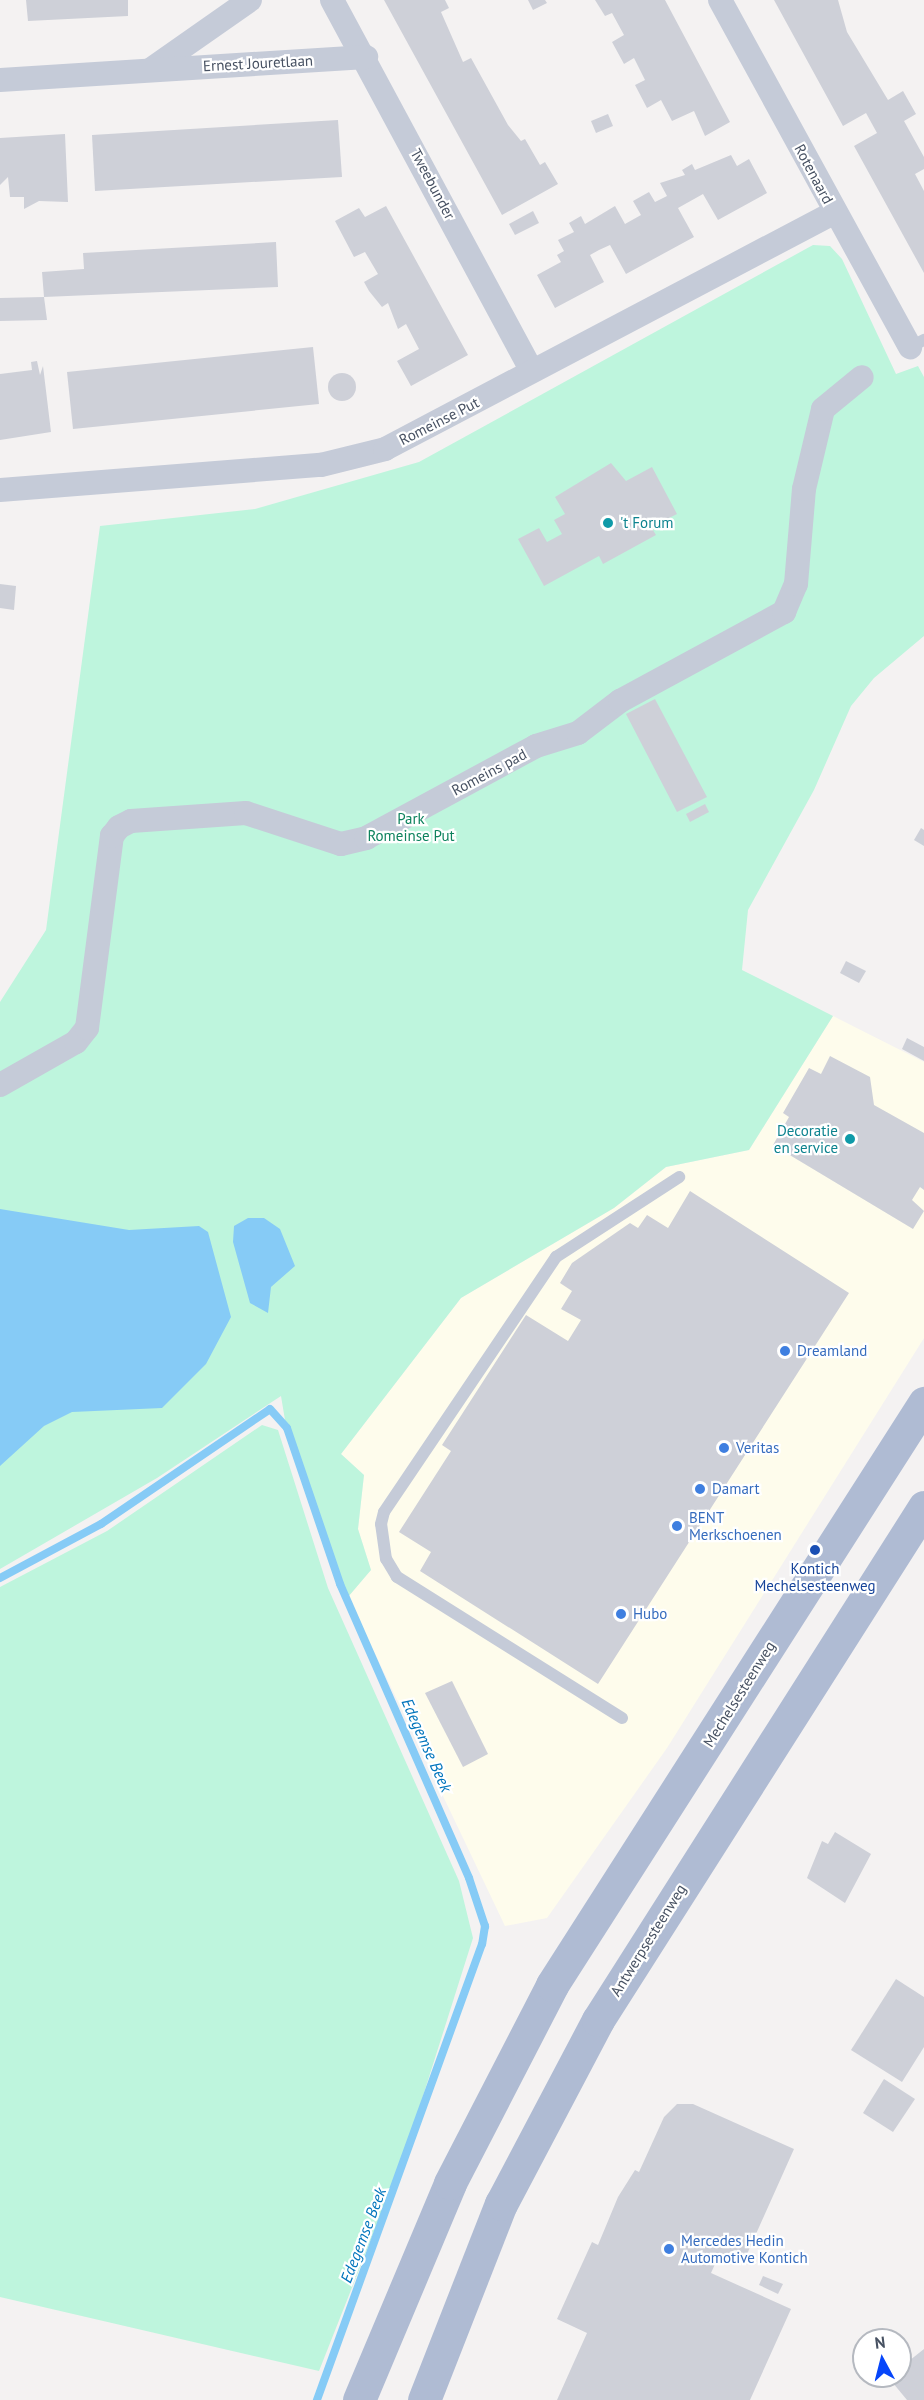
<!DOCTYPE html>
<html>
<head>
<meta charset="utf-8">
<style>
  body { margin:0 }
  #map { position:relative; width:924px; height:2400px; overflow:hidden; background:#f4f2f2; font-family:"PT Sans",sans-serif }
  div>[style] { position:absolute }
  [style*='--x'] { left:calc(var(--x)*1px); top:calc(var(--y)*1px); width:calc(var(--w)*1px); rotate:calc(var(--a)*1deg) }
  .commercial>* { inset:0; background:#fefcec }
  .green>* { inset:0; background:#bef5dd }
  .water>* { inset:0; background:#86cbf6 }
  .stream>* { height:8px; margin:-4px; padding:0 4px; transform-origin:4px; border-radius:4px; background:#86cbf6 }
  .building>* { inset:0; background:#ced0d8 }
  .round { border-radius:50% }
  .lane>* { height:12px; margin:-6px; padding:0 6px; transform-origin:6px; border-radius:6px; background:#c5cbd8 }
  .street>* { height:24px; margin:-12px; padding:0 12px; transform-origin:12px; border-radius:12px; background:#c5cbd8 }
  .primary>* { height:33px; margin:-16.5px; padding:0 16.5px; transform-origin:16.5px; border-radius:16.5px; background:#afbbd3 }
  .dots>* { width:16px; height:16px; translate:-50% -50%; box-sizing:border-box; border:3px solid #fff; border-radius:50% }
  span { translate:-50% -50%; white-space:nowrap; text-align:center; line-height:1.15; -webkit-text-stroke:4.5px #fff; paint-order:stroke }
  .street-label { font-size:15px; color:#475162 }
  .culture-label { font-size:15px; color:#0d838f }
  .left { translate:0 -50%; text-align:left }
  .right { translate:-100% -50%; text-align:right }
  .park-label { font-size:15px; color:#0d825d }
  .shop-label { font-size:15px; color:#366cbe }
  .transit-label { font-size:15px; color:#164399 }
  .water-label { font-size:16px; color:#0074bc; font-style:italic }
  .north { position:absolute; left:852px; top:2328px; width:60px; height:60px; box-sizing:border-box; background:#fff; border:2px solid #b5b9c0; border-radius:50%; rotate:353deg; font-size:16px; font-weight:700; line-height:24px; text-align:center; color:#475162 }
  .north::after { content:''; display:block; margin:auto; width:21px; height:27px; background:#0746fa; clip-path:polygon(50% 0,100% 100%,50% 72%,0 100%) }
</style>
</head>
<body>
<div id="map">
  <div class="commercial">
    <div style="clip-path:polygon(833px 1016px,924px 1062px,924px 1338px,667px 1748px,547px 1918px,505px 1926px,348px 1597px,371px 1570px,358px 1529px,364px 1475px,341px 1454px,461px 1298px,614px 1208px,666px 1167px,749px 1150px)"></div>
  </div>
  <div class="green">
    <div style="clip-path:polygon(813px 245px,830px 246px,842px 259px,896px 374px,918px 366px,924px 377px,924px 636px,874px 678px,851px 706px,814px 790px,748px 910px,742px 970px,833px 1016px,749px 1150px,666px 1167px,614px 1208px,461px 1298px,341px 1454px,364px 1475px,358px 1529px,371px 1570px,348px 1597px,285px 1420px,281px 1396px,157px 1478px,0 1569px,0 1002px,46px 930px,100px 526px,255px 509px,419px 462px)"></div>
    <div style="clip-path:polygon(262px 1425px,278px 1430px,328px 1588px,459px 1881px,473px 1938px,404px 2156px,319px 2371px,0 2297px,0 1587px,107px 1531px)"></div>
  </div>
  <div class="water">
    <div style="clip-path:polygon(0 1209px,129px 1230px,199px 1226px,208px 1232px,231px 1317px,206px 1364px,162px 1408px,72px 1412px,44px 1426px,0 1466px)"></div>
    <div style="clip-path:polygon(248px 1218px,264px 1218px,280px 1229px,295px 1266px,271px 1287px,268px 1313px,250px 1303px,233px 1242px,234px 1226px)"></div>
  </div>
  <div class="stream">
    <div style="--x:0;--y:1578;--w:115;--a:-28.1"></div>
    <div style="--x:101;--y:1524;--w:204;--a:-34.2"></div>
    <div style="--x:270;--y:1409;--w:25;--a:48"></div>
    <div style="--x:287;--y:1428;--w:165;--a:71.2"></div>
    <div style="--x:340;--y:1584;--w:321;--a:66.3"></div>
    <div style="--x:469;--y:1878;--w:51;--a:71.6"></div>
    <div style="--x:485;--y:1926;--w:18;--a:99"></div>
    <div style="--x:482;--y:1944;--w:485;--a:109.9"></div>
  </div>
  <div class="building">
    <div style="clip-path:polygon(26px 0,128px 0,128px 16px,28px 21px)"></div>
    <div style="clip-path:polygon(384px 0,445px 0,449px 8px,441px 12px,463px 62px,471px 58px,508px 125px,521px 141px,525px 139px,540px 165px,545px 162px,558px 184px,502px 215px)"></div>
    <div style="clip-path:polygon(528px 0,545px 0,547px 3px,533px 10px)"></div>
    <div style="clip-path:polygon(595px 0,665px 0,730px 122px,705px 136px,694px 111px,672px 121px,661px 100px,647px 108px,635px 85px,645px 80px,634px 58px,624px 64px,612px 42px,624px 35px,612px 13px,605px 16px)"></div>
    <div style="clip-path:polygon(774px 0,838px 0,847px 32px,888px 100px,903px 91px,916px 114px,904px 121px,924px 157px,924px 169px,915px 174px,924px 191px,924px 273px,854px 146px,877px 133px,866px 113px,843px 126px)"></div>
    <div style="clip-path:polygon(608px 114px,613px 126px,596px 133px,591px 121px)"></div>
    <div style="clip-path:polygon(338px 120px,342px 177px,95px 191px,92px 135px)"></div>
    <div style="clip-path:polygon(65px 134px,68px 202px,39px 201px,24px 209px,24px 197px,10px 197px,8px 177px,0 185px,0 138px)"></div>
    <div style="clip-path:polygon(731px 155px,737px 166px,749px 159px,767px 193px,718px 220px,703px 194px,678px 208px,694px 237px,626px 274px,610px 245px,599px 250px,590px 255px,604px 282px,555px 308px,537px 275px,561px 262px,557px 255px,564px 251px,558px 240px,574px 232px,569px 223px,581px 216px,585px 224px,615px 206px,625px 224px,641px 215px,633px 201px,649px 192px,655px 202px,667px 196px,660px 183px,685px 175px,682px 170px,692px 164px,695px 170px)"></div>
    <div style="clip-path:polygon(386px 206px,468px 355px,411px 386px,397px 361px,419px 349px,406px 324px,398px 329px,388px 303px,382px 307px,369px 291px,364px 282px,378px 274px,365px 252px,354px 257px,335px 221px,359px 208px,365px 217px)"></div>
    <div style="clip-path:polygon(533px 211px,539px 223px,515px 235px,509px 224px)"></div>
    <div style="clip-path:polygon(276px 242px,278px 287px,44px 297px,42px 272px,84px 269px,83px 253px)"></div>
    <div style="clip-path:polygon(44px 297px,47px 320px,0 321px,0 298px)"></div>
    <div style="clip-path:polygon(313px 347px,319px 404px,73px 429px,67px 372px)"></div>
    <div style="clip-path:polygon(31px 362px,37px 361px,40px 375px,43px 366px,51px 432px,0 440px,0 374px,32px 370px)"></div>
    <div class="round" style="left:328px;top:373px;width:28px;height:28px"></div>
    <div style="clip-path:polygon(611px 463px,626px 481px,652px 467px,677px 514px,651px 527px,656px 535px,603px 564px,599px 556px,544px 586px,518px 539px,539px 528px,547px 542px,562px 534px,554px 520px,565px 514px,555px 497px)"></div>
    <div style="clip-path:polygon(0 584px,16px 586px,14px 610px,0 608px)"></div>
    <div style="clip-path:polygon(655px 699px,707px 797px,677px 812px,626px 714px)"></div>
    <div style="clip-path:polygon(705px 804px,709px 812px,690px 822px,686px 814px)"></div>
    <div style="clip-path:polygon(921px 828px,924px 830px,924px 846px,914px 840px)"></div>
    <div style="clip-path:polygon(846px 961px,866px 971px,859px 983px,840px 973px)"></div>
    <div style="clip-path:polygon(907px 1038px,924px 1047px,924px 1061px,902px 1049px)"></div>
    <div style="clip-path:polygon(830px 1056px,870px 1077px,874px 1105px,924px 1133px,924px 1190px,920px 1187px,912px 1200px,924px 1211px,913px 1229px,773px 1145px,789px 1117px,783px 1113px,809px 1068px,821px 1074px)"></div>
    <div style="clip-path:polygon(690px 1191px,849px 1293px,598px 1684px,420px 1571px,431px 1552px,399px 1532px,451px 1451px,442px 1445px,526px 1315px,568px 1341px,581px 1320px,561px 1309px,572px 1291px,560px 1283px,572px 1263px,630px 1223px,638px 1228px,647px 1215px,668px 1228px)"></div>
    <div style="clip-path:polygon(452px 1681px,488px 1754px,463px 1767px,425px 1693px)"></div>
    <div style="clip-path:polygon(835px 1832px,871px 1854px,845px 1903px,807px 1878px,822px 1841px,828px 1844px)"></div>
    <div style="clip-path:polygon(896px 1979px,924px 1997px,924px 2047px,902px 2082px,851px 2050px)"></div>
    <div style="clip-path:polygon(884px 2079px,915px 2099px,893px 2132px,863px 2113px)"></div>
    <div style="clip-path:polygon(677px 2104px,693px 2104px,794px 2149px,743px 2263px,720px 2253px,711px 2273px,791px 2309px,750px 2400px,557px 2400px,587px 2333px,557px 2319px,592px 2242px,598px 2245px,618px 2197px,635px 2170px,639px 2172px,664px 2117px)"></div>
    <div style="clip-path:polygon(763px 2276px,783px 2284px,778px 2294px,759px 2285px)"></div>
    <div style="clip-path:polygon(924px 2349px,924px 2400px,907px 2400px,888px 2377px,900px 2376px,900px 2368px)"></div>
  </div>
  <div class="lane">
    <div style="--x:910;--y:347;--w:16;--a:-27"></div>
    <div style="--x:622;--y:1718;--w:266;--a:-147.9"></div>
    <div style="--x:397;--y:1577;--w:21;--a:-121"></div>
    <div style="--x:386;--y:1559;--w:35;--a:-98"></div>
    <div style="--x:381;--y:1524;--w:12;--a:-76"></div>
    <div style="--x:384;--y:1512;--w:308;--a:-56"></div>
    <div style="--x:556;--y:1257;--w:147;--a:-33"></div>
  </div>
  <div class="street">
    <div style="--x:332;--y:0;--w:420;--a:61.7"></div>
    <div style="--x:720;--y:0;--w:396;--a:61.3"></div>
    <div style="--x:150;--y:70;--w:122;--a:-35"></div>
    <div style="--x:0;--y:80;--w:367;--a:-3.6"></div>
    <div style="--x:0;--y:490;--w:322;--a:-4.5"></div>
    <div style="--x:321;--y:465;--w:66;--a:-14"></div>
    <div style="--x:385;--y:449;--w:509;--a:-27.77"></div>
    <div style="--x:0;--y:1085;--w:87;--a:-29.5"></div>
    <div style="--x:76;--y:1042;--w:18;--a:-52"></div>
    <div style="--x:87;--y:1028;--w:194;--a:-82.6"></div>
    <div style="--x:112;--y:836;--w:11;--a:-52"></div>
    <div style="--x:119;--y:827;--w:13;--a:-27"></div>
    <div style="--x:131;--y:821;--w:115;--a:-4"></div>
    <div style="--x:246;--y:813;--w:100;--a:18.1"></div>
    <div style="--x:341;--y:844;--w:26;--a:-13"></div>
    <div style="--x:366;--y:838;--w:193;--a:-28.4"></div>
    <div style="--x:536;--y:746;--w:44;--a:-17.2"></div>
    <div style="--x:578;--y:733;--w:53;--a:-37.3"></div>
    <div style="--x:620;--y:701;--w:187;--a:-28.5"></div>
    <div style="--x:784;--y:612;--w:30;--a:-67"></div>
    <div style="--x:796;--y:584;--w:95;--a:-85.2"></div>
    <div style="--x:804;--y:489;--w:82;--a:-76.6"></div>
    <div style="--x:823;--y:409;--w:50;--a:-39.4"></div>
  </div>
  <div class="primary">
    <div style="--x:359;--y:2400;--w:235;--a:-67.2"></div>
    <div style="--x:450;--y:2183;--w:223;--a:-62.7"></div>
    <div style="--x:552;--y:1985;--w:691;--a:-57.41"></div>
    <div style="--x:424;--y:2400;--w:211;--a:-68.6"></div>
    <div style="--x:501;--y:2204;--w:208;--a:-62.2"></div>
    <div style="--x:598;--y:2020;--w:608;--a:-57.56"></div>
  </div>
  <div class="dots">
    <div style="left:608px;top:523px;background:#0f9aa8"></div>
    <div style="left:850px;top:1139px;background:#0f9aa8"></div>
    <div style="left:785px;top:1351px;background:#3f7fe0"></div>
    <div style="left:724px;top:1448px;background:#3f7fe0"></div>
    <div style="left:700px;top:1489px;background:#3f7fe0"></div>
    <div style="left:677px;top:1526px;background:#3f7fe0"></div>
    <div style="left:815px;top:1550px;background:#1a4fb4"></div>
    <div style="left:621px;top:1614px;background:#3f7fe0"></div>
    <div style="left:669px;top:2249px;background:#3f7fe0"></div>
  </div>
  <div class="street-label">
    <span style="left:258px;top:63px;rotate:-3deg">Ernest Jouretlaan</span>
    <span style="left:814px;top:174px;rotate:62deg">Rotenaard</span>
    <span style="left:433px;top:184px;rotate:62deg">Tweebunder</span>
    <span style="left:439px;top:421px;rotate:-27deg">Romeinse Put</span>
    <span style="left:489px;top:772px;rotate:-28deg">Romeins pad</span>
    <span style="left:739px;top:1694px;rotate:-58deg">Mechelsesteenweg</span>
    <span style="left:648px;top:1940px;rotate:-58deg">Antwerpsesteenweg</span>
  </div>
  <div class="culture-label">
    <span class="left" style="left:620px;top:523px">'t Forum</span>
    <span class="right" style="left:838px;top:1139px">Decoratie<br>en service</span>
  </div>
  <div class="park-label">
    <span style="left:411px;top:827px">Park<br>Romeinse Put</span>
  </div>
  <div class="shop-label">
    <span class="left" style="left:797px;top:1351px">Dreamland</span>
    <span class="left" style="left:736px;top:1448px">Veritas</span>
    <span class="left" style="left:712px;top:1489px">Damart</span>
    <span class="left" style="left:689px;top:1526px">BENT<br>Merkschoenen</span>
    <span class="left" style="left:633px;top:1614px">Hubo</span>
    <span class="left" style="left:681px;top:2249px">Mercedes Hedin<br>Automotive Kontich</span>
  </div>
  <div class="transit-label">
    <span style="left:815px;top:1577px">Kontich<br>Mechelsesteenweg</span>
  </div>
  <div class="water-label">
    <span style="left:427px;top:1745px;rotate:66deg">Edegemse Beek</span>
    <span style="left:363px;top:2235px;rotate:-69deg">Edegemse Beek</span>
  </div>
  <div class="north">N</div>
</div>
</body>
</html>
